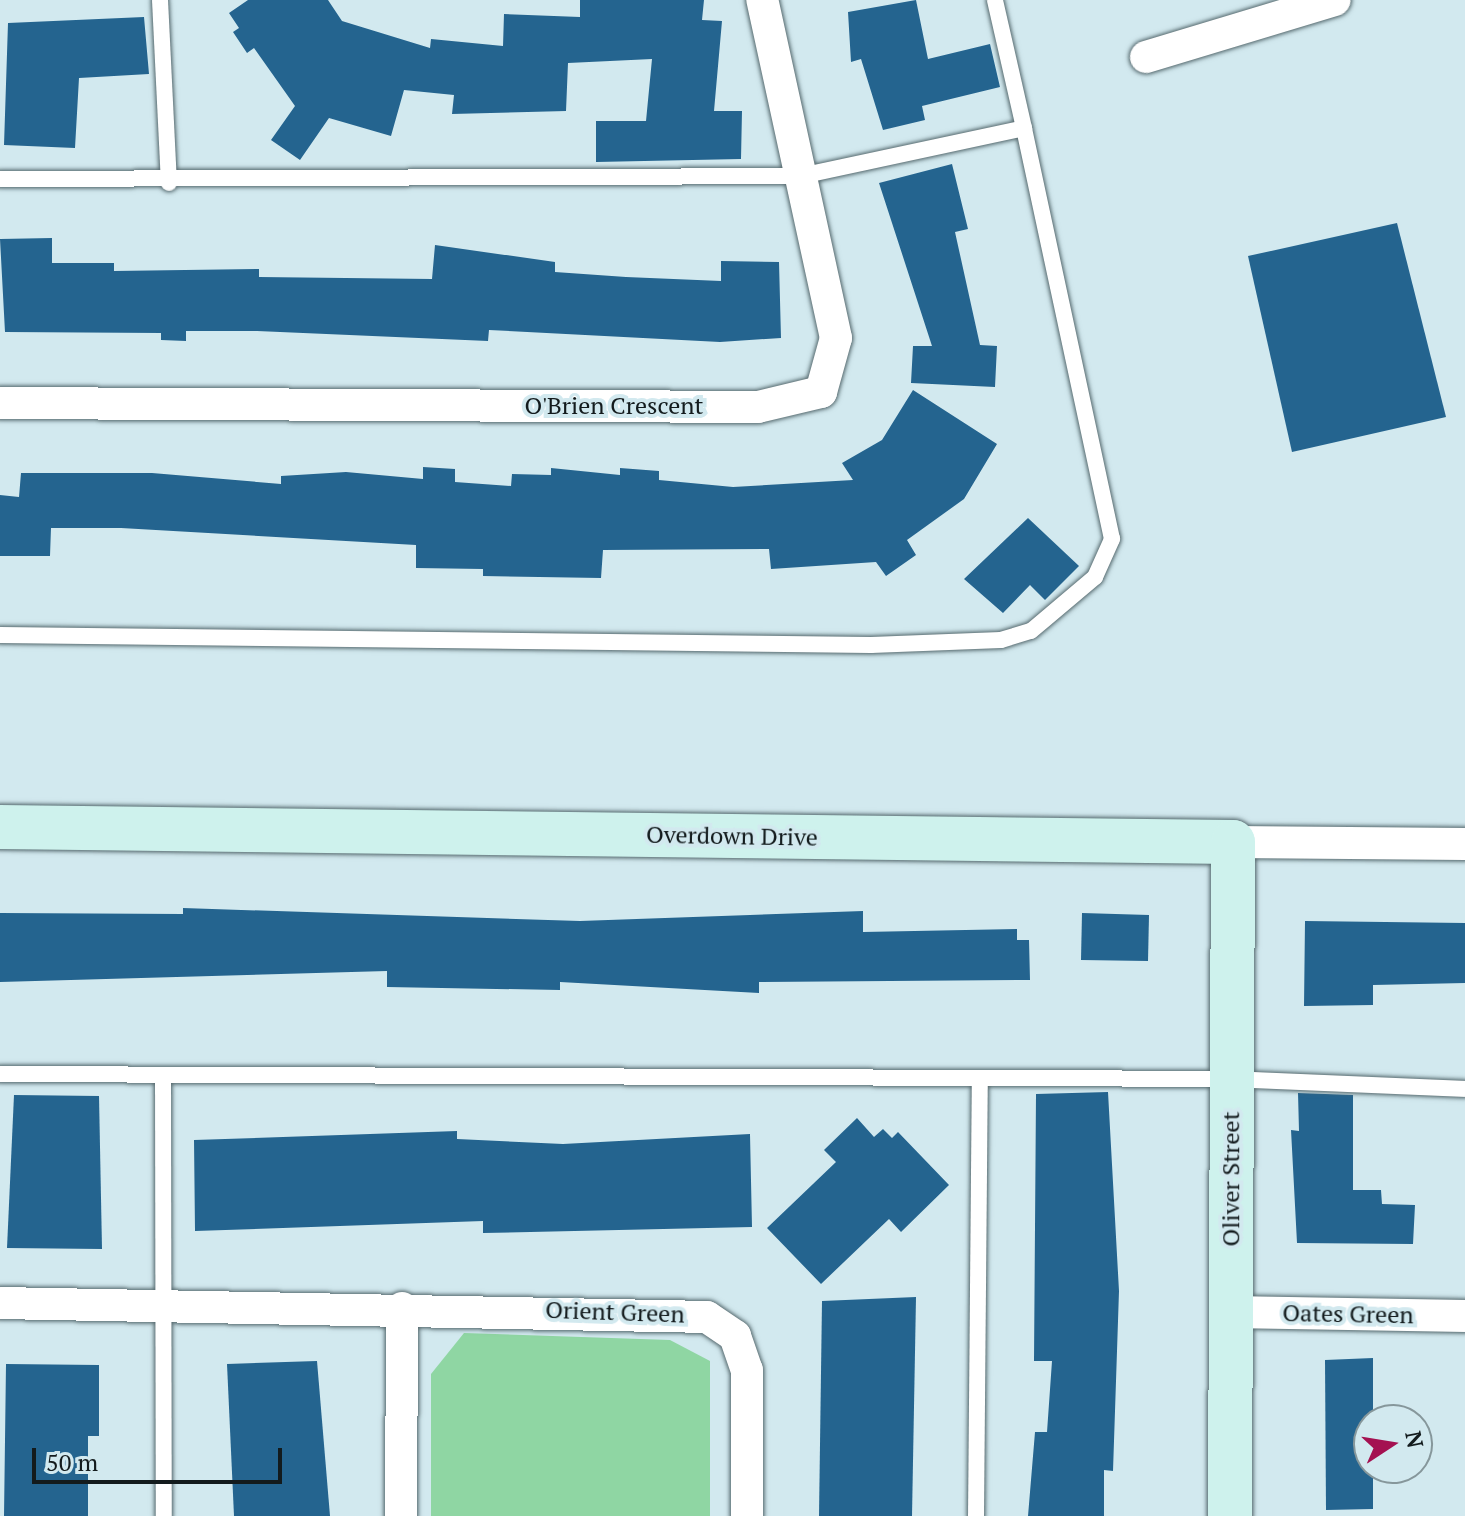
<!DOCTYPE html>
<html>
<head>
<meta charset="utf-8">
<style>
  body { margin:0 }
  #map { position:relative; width:1465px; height:1516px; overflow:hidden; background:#d2e9ef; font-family:"PT Serif",serif }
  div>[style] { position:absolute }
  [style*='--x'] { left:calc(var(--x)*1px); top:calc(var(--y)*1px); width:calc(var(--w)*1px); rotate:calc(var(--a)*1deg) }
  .green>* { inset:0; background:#8fd6a3 }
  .building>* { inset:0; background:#24648f }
  .roads { filter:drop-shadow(0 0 2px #566a6f) drop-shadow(0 0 2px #566a6f) }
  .lane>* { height:16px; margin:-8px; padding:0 8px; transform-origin:8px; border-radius:8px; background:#fff }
  .street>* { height:32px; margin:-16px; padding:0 16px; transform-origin:16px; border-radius:16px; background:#fff }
  .secondary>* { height:44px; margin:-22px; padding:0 22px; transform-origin:22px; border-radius:22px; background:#cef2ed }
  span { translate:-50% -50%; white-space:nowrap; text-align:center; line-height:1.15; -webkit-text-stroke:8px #d2e9ef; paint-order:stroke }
  .street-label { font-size:24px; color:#131b1d }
  .north { position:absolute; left:1353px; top:1404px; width:80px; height:80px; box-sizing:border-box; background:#d2e9ef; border:2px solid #86979b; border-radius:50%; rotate:78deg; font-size:22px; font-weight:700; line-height:32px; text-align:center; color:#131b1d }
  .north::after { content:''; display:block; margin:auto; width:28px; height:36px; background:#a41151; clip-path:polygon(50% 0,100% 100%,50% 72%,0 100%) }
  .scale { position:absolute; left:32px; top:1448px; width:250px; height:36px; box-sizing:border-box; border:4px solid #131b1d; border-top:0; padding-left:10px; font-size:24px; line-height:28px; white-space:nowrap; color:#131b1d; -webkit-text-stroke:6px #d2e9ef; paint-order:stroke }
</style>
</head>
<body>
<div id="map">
  <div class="green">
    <div style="clip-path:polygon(464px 1333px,670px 1340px,710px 1361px,710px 1516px,431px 1516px,431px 1374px)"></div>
  </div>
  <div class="building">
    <div style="clip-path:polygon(248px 0,328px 0,342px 21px,430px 48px,431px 39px,503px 46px,504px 14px,580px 17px,580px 0,704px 0,702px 20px,722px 21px,714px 111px,742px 111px,741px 159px,596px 162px,596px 121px,646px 121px,652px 59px,568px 63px,566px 111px,452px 114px,454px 95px,404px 90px,391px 136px,329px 118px,300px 160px,271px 140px,295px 106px,254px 48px,247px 53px,233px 32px,239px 28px,229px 13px)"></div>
    <div style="clip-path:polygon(916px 0,928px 59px,990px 44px,1000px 87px,922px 106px,925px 120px,883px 130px,861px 59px,851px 62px,848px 12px)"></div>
    <div style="clip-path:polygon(144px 17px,149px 74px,79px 78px,75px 148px,4px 145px,8px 23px)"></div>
    <div style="clip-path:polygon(952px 164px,968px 229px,955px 232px,980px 345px,997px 346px,995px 387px,911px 383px,913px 346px,932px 346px,879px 183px)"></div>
    <div style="clip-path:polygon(1397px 223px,1446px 417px,1292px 452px,1248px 256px)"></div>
    <div style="clip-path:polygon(52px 238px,52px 263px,114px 263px,114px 271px,259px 269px,259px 277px,432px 279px,435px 245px,555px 262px,555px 272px,626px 277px,721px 281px,721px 261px,779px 262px,781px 338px,720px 342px,489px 330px,488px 341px,257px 331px,186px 331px,186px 341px,161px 340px,161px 333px,5px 332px,0 239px)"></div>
    <div style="clip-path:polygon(913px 390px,997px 444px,964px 499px,907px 540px,916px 555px,886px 576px,876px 562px,771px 569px,769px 549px,603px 550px,601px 578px,483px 576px,483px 569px,416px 568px,416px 545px,121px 528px,51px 528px,50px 556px,0 556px,0 495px,19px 497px,21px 473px,152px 473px,281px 484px,281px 476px,346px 472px,423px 479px,423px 467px,455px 469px,455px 482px,511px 486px,512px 474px,551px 475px,551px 468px,620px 475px,620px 468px,659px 471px,659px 480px,733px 487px,853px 480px,842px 463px,882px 440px)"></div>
    <div style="clip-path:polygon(1028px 518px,1079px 566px,1045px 600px,1030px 585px,1003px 613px,964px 579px)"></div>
    <div style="clip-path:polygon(183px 908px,580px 921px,863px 911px,863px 932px,1017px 929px,1017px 940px,1029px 940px,1030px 980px,759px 982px,759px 993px,560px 982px,560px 990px,387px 987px,387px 971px,0 982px,0 913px,183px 914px)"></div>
    <div style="clip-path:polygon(1082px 913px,1149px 915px,1148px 961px,1081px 960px)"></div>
    <div style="clip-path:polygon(1305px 921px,1465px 923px,1465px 983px,1373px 985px,1373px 1005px,1304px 1006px)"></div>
    <div style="clip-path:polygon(1108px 1092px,1119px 1291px,1113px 1471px,1104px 1470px,1104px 1516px,1028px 1516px,1035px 1432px,1047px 1432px,1052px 1361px,1034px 1361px,1036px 1094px)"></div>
    <div style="clip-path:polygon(1298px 1093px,1353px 1095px,1353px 1190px,1381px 1190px,1382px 1204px,1415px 1205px,1413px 1244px,1297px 1243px,1291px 1130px,1299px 1131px)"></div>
    <div style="clip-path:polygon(14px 1095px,99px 1096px,102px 1249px,7px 1248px)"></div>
    <div style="clip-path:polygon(857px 1118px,874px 1137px,883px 1129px,892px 1138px,898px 1132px,949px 1185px,901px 1232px,889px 1219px,821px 1284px,767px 1228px,836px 1162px,824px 1150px)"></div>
    <div style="clip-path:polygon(457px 1131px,457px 1139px,563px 1144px,750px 1134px,752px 1227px,483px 1233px,483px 1221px,195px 1231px,194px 1140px)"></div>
    <div style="clip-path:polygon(916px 1297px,912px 1516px,819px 1516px,822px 1301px)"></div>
    <div style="clip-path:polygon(1373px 1358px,1373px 1509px,1326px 1510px,1325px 1360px)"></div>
    <div style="clip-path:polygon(317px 1361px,330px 1516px,234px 1516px,227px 1364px)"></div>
    <div style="clip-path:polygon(6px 1364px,99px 1365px,99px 1436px,88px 1436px,88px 1516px,4px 1516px)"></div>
  </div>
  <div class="roads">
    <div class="lane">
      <div style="--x:160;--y:0;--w:183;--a:87.2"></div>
      <div style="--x:0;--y:179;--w:801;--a:-0.21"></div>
      <div style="--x:801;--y:176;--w:228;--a:-12.1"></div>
      <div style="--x:1024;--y:128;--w:131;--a:-102.8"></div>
      <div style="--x:0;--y:635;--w:871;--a:0.66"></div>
      <div style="--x:871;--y:645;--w:130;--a:-2.2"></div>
      <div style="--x:1001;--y:640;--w:31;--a:-17"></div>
      <div style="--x:1031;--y:631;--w:84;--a:-40.2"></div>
      <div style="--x:1095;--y:577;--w:42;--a:-65.9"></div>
      <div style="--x:1112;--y:539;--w:420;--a:-102.1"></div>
      <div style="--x:0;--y:1074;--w:1231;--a:0.23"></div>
      <div style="--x:1231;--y:1079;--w:234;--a:2.4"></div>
      <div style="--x:163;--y:1076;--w:440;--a:89.9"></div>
      <div style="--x:976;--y:1516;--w:437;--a:-89.5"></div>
    </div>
    <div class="street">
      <div style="--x:1146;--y:57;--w:197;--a:-16.8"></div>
      <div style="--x:0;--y:403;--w:758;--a:0.3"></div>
      <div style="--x:758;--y:407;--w:65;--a:-13.4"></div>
      <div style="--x:821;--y:392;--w:56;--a:-74.5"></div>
      <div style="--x:836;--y:338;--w:346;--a:-102.3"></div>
      <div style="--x:1233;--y:842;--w:232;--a:0.5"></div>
      <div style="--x:0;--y:1303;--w:707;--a:1.13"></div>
      <div style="--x:707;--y:1317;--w:34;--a:34"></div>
      <div style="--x:735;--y:1336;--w:36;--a:71"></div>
      <div style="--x:747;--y:1370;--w:146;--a:90"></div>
      <div style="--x:1231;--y:1312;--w:234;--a:1"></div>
      <div style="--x:401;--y:1516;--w:208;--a:-89.7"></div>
    </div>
    <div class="secondary">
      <div style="--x:0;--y:827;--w:1233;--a:0.7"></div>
      <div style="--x:1233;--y:842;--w:674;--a:90.26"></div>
    </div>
  </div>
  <div class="street-label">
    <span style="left:614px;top:406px">O'Brien Crescent</span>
    <span style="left:732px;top:836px;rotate:1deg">Overdown Drive</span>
    <span style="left:1231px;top:1179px;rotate:-90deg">Oliver Street</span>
    <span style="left:615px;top:1312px;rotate:2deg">Orient Green</span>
    <span style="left:1348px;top:1314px;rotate:1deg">Oates Green</span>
  </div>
  <div class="north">N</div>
  <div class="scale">50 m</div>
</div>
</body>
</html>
